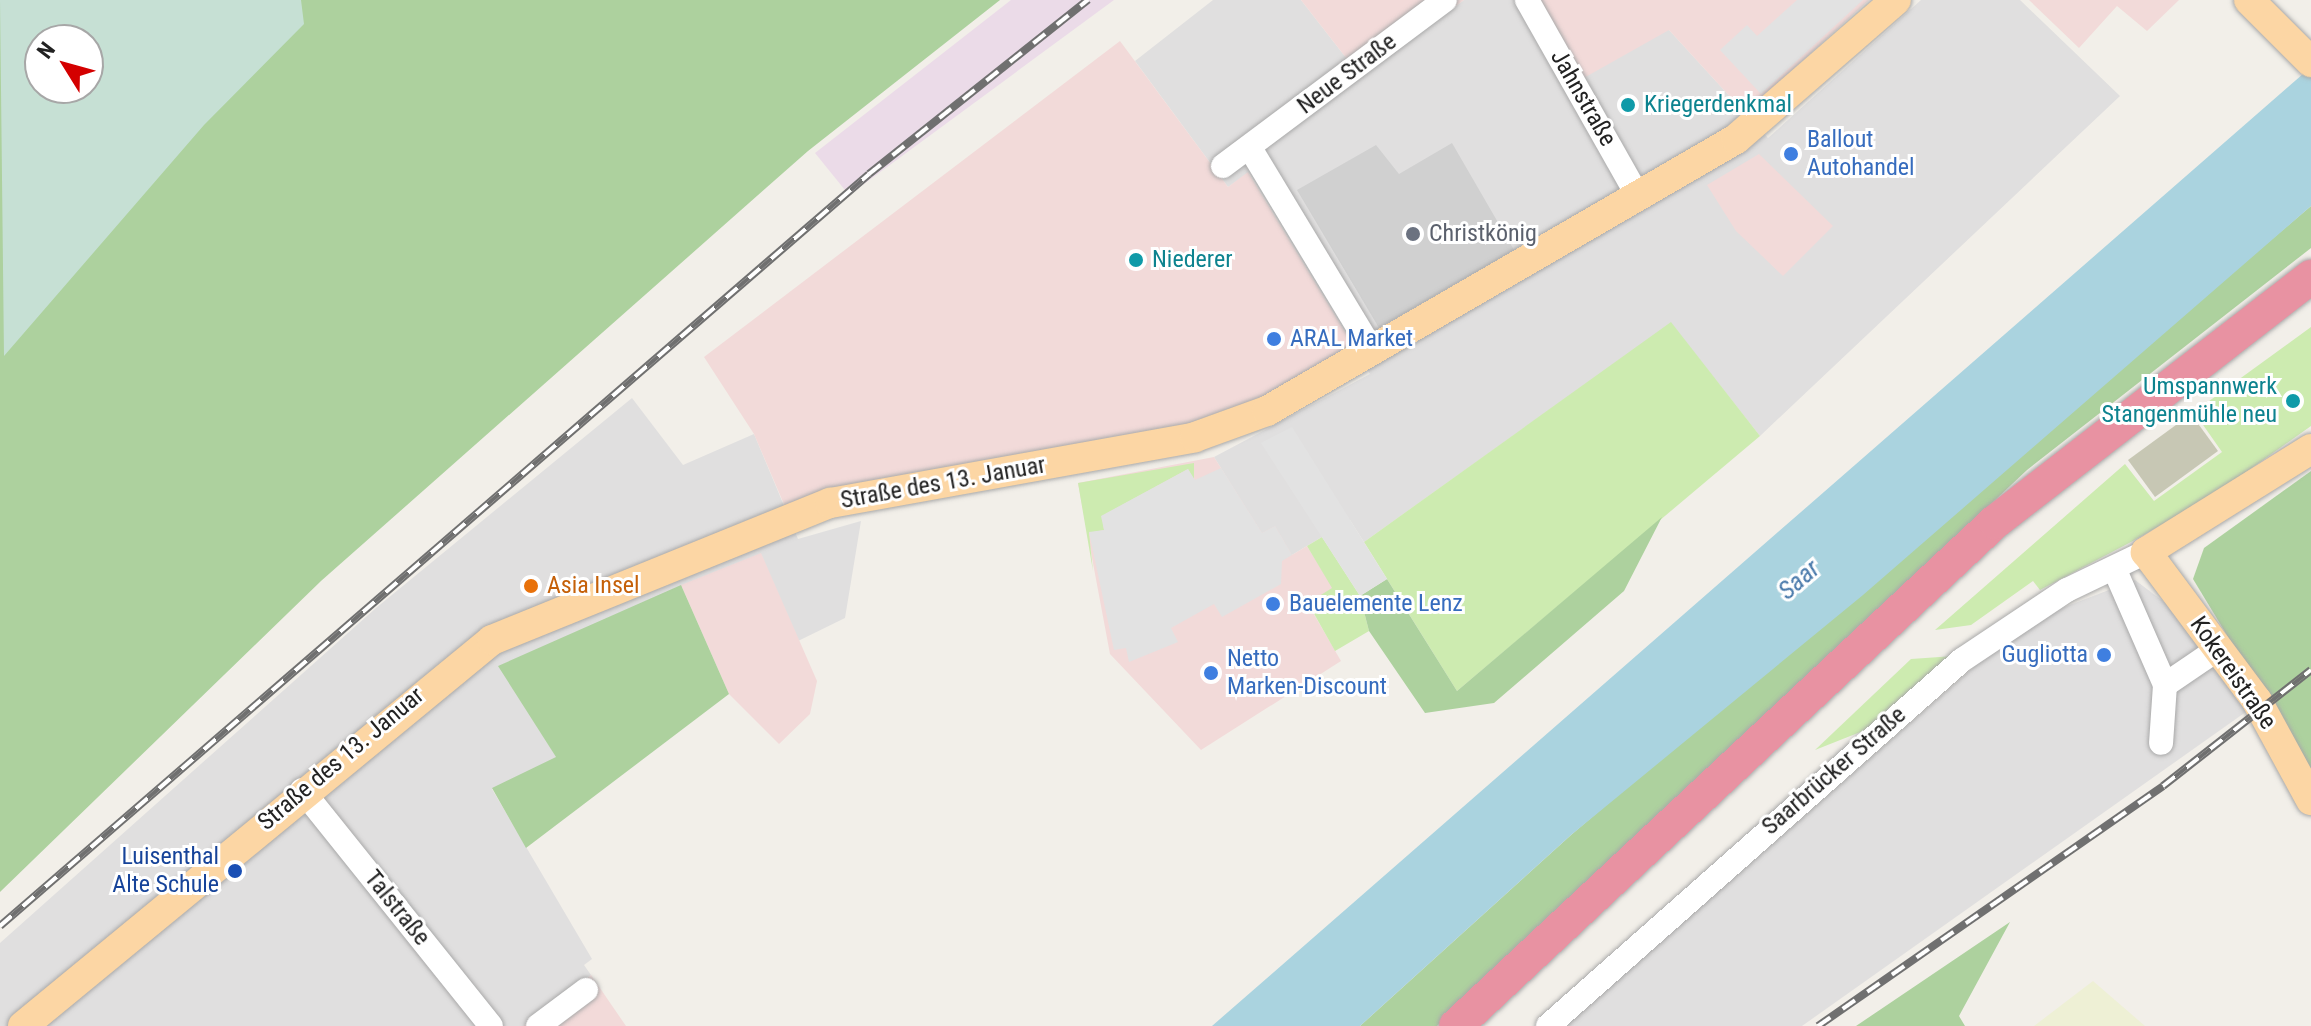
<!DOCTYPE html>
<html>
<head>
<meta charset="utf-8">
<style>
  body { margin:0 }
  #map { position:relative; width:2311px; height:1026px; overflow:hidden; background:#f2efe9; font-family:"Roboto Condensed",sans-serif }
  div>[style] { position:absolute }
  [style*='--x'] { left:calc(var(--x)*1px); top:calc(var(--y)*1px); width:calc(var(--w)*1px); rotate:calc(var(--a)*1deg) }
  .residential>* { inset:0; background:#e0dfdf }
  .commercial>* { inset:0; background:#f2dad9 }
  .industrial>* { inset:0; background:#ebdbe8 }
  .religious>* { inset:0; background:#d0d0d0 }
  .construction>* { inset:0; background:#c7c7b4 }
  .farmland>* { inset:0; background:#eef0d5 }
  .grass>* { inset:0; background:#cdebb0 }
  .forest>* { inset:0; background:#add19e }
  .wetland>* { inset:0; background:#c6e0d4 }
  .parking>* { inset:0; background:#e2e2e2 }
  .water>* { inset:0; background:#aad3df }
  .roads { filter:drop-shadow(0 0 2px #a9a9a9) drop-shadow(0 0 2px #a9a9a9) }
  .minor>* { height:24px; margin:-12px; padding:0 12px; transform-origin:12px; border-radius:12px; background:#fff }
  .major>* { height:30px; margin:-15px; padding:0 15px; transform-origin:15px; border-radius:15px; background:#fcd6a4 }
  .highway>* { height:34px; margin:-17px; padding:0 17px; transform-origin:17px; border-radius:17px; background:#e892a2 }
  .rail>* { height:8px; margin-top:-4px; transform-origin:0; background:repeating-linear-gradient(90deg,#fff 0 15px,#707070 0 30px); box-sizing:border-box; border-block:2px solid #707070 }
  .dots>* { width:22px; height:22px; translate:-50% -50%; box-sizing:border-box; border:4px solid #fff; border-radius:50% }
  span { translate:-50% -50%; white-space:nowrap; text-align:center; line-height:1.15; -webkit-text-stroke:6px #fff; paint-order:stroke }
  .street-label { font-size:24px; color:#222 }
  .culture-label { font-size:24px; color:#0d838f }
  .left { translate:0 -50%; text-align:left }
  .right { translate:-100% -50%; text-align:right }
  .shop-label { font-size:24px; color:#366cbe }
  .worship-label { font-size:24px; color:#5b616d }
  .food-label { font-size:24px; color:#c56008 }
  .transit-label { font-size:24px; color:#164399 }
  .water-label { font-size:26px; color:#4a7aab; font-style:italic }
  .north { position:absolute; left:24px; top:24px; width:80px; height:80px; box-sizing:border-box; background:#fff; border:2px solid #a7a7a7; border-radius:50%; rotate:307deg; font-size:22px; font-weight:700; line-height:32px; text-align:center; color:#222 }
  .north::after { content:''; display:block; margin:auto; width:28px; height:36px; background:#d40000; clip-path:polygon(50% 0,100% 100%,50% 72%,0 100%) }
</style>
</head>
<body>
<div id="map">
  <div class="residential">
    <div style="clip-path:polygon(1213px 0,1301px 0,1361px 77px,1464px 0,1516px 0,1669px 30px,1768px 138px,1921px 0,2020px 0,2120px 96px,1760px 436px,1671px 323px,1364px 542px,1350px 520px,1292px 555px,1262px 534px,1214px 457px,1370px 374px,1249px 173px,1228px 187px,1135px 61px)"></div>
    <div style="clip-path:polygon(632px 398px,683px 465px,754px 434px,798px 539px,861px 521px,845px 618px,796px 642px,761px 554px,499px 666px,557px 758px,492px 789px,592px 959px,584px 965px,591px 975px,523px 1026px,0 1026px,0 943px,376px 608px)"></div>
    <div style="clip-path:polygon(2135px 580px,2176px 611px,2250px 709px,1802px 1026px,1565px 1026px,1997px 647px,2062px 608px)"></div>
  </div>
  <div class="commercial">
    <div style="clip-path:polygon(1301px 0,1464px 0,1361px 77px)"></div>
    <div style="clip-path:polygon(1516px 0,1869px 0,1745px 113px,1669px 30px,1566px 88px)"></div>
    <div style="clip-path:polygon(2029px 0,2179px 0,2147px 31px,2117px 6px,2079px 48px)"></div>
    <div style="clip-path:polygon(1120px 41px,1228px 187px,1248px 172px,1356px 350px,1224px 418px,786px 509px,754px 434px,704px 357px)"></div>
    <div style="clip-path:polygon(1759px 154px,1833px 226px,1783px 276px,1736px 231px,1707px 185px)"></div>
    <div style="clip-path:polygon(1214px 457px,1262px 533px,1275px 526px,1292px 555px,1307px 546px,1333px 588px,1308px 604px,1341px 661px,1201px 750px,1110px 654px,1078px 483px)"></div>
    <div style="clip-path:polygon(761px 553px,817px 681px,810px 714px,779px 744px,729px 694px,681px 585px)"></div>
    <div style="clip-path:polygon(591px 975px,626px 1026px,523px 1026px)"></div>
  </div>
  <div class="industrial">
    <div style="clip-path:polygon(1011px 0,1114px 0,849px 195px,815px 153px)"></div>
  </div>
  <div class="religious">
    <div style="clip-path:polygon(1452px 143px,1514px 250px,1379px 328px,1297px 190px,1376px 145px,1399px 174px)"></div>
  </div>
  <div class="construction">
    <div style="clip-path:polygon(2191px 414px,2218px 451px,2155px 497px,2128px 460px)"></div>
  </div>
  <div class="farmland">
    <div style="clip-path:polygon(2093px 981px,2145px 1026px,2034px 1026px)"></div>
  </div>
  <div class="grass">
    <div style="clip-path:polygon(1671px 322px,1760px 436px,1457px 691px,1364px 542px)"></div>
    <div style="clip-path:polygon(2311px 327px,2311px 426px,2211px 497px,2131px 542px,2040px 590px,2033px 581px,1971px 625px,1935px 630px,2125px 464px,2154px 501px,2222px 452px,2194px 412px)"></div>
    <div style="clip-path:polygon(1194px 463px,1194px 480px,1188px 469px,1102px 516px,1104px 530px,1089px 533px,1093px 571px,1078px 483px)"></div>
    <div style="clip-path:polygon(1322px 537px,1360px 596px,1369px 631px,1335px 651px,1308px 603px,1332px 588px,1307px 546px)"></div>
    <div style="clip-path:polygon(1954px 656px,1868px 729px,1815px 750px,1911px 659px)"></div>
  </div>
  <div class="forest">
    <div style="clip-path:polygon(evenodd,0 0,1000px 0,808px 151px,321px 581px,0 892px,0 0,40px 40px,88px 40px,88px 88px,40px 88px,40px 40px)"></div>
    <div style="clip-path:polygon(2311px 206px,2311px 248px,2027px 470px,1437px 1026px,1360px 1026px,1571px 835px)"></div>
    <div style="clip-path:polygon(2311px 471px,2311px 774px,2193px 579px,2204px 548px)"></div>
    <div style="clip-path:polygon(1662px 517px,1624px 591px,1494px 703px,1425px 713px,1369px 631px,1360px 596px,1387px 579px,1457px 691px)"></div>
    <div style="clip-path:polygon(681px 585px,729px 694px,526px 848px,492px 788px,556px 757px,498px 666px)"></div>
    <div style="clip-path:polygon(2010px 922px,1959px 1016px,1965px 1026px,1856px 1026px)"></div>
  </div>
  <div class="wetland">
    <div style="clip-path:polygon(evenodd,0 0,301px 0,304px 24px,204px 125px,4px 356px,0 0,40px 40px,88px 40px,88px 88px,40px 88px,40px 40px)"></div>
  </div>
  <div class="parking">
    <div style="clip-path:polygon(1797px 0,1863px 0,1761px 94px,1720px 50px,1747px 25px,1757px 36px)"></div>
    <div style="clip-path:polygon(1292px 427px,1387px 579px,1360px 596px,1261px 443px)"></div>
    <div style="clip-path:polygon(1221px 468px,1262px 533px,1275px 526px,1292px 555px,1282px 561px,1281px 584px,1222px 617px,1214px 604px,1171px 628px,1178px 642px,1129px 662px,1126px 648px,1114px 650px,1089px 532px,1104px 530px,1101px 516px,1188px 469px,1195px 480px)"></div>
  </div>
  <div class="water">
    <div style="clip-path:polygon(2311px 67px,2311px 206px,1863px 595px,1571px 835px,1360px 1026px,1212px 1026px)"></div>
  </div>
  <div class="roads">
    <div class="minor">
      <div style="--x:1527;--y:0;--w:225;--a:60.5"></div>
      <div style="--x:1250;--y:148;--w:238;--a:58.9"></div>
      <div style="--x:1223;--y:166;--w:277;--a:-36.8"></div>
      <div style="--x:2114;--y:568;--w:128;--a:66.4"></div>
      <div style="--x:2165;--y:685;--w:58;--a:93.9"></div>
      <div style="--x:2165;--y:685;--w:64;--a:-34.2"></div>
      <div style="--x:302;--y:790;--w:302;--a:51.3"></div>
      <div style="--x:538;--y:1026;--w:60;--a:-36.9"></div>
      <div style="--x:1548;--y:1026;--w:553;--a:-41.48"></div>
      <div style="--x:1962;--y:660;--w:126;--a:-33.7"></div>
      <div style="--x:2067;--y:590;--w:88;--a:-25.7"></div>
    </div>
    <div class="major">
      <div style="--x:2249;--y:0;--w:88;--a:45"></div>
      <div style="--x:2311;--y:449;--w:195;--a:148"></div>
      <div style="--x:2146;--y:552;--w:186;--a:53.3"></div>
      <div style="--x:2257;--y:701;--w:113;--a:61.4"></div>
      <div style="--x:23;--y:1026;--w:607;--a:-39.46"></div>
      <div style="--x:492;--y:640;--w:365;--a:-22.1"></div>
      <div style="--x:830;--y:503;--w:371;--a:-10.2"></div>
      <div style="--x:1195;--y:437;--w:77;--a:-19.9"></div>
      <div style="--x:1267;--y:411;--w:542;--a:-30.11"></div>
      <div style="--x:1736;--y:139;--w:212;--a:-41"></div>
    </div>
    <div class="highway">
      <div style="--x:1456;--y:1026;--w:738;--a:-43.08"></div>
      <div style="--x:1995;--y:522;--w:400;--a:-37.8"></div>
    </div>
  </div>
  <div class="rail">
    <div style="--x:0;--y:926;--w:1149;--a:-40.87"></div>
    <div style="--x:869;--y:174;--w:280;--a:-38.5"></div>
    <div style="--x:1818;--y:1026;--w:420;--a:-34.8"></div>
    <div style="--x:2163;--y:786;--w:188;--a:-38.1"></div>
  </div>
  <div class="dots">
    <div style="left:1628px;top:105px;background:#0f9aa8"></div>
    <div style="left:1791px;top:154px;background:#3f7fe0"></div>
    <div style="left:1413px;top:234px;background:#6b7280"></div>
    <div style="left:1136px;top:260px;background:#0f9aa8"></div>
    <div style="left:1274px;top:339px;background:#3f7fe0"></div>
    <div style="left:2293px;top:401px;background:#0f9aa8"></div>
    <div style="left:531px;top:586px;background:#e8710a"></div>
    <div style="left:1273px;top:604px;background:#3f7fe0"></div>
    <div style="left:2104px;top:655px;background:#3f7fe0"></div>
    <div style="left:1211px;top:673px;background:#3f7fe0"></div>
    <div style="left:235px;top:871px;background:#1a4fb4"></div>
  </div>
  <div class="street-label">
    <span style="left:1347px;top:74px;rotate:-37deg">Neue Straße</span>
    <span style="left:1583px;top:98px;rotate:60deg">Jahnstraße</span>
    <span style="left:943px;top:483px;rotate:-10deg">Straße des 13. Januar</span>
    <span style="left:2233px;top:673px;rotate:55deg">Kokereistraße</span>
    <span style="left:341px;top:759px;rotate:-40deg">Straße des 13. Januar</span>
    <span style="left:1834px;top:771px;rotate:-41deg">Saarbrücker Straße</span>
    <span style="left:397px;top:908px;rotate:51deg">Talstraße</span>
  </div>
  <div class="culture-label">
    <span class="left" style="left:1644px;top:105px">Kriegerdenkmal</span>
    <span class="left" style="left:1152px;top:260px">Niederer</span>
    <span class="right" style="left:2277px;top:401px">Umspannwerk<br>Stangenmühle neu</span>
  </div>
  <div class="shop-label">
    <span class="left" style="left:1807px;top:154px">Ballout<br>Autohandel</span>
    <span class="left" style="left:1290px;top:339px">ARAL Market</span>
    <span class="left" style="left:1289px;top:604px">Bauelemente Lenz</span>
    <span class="right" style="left:2088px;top:655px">Gugliotta</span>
    <span class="left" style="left:1227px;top:673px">Netto<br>Marken-Discount</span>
  </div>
  <div class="worship-label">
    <span class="left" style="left:1429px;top:234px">Christkönig</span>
  </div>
  <div class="food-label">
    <span class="left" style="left:547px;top:586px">Asia Insel</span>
  </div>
  <div class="transit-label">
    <span class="right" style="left:219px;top:871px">Luisenthal<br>Alte Schule</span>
  </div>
  <div class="water-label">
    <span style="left:1799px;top:580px;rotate:-41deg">Saar</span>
  </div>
  <div class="north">N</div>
</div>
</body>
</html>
